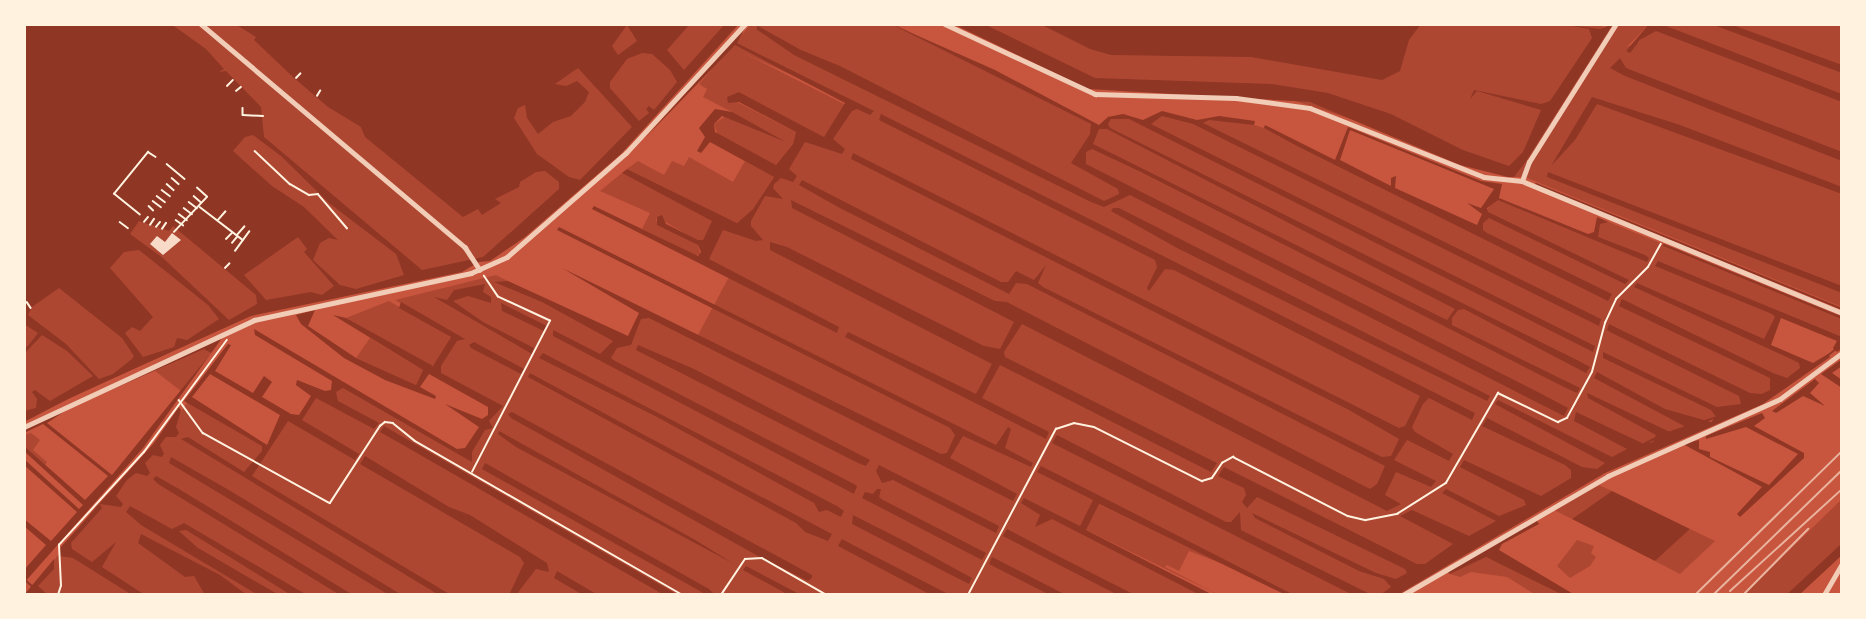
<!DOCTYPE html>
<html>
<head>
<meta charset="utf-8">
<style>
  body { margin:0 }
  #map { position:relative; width:1866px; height:619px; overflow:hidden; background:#c8553d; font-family:"Fira Sans",sans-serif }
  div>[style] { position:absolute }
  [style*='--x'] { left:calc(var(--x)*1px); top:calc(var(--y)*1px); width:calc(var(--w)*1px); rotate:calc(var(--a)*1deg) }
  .green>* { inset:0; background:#ae4732 }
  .water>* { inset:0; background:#8f3625 }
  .stream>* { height:2px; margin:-1px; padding:0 1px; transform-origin:1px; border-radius:1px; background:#8f3625 }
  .building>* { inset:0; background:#f7dbc8 }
  .path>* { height:1.5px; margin:-0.75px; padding:0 0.75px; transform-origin:0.75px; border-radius:0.75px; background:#fff3e0 }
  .minor>* { height:4.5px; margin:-2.25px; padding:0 2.25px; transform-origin:2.25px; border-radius:2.25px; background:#f1ccb7 }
  .rail>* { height:2px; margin:-1px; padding:0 1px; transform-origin:1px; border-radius:1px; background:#e9b49f }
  span { translate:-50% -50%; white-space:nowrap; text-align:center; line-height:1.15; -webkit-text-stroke:4.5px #fff3e0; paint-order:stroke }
  .frame { position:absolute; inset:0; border:26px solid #fff3e0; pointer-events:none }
</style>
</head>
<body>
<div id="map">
  <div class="green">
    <div style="clip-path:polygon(24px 24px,737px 24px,585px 184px,490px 257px,385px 285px,258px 310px,24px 420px)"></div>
    <div style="clip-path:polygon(751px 24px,894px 24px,1098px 127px,1117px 116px,1145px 122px,1164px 113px,1199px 123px,1207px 119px,1238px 120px,1264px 128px,1476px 229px,1495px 197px,1592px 238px,1601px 219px,1842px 316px,1842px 340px,1780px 314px,1766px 344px,1809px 366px,1795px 381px,1597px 474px,1399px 595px,1291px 595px,1098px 500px,1082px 531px,1208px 595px,27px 595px,97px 505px,167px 430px,191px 398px,268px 446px,287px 415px,296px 420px,316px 391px,328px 397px,338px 381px,465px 457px,495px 406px,434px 372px,456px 336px,395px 300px,496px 275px,626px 342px,643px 311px,698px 335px,730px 275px,700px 260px,723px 225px,739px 231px,804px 135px,825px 142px,851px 103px,742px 52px,846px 105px,824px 137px,739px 92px,735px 101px,796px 132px,793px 144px,776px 165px,718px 135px,714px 124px,732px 112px,703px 97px,707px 89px,699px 84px)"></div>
    <div style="clip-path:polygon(974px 24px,1605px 24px,1514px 171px,1264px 91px,1093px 83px)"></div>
    <div style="clip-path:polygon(1613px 24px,1649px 24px,1627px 47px,1639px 42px,1655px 24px,1842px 24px,1842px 307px,1525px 177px,1508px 177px,1514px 177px,1525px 163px)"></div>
    <div style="clip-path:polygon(689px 157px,733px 182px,745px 161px,774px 177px,753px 209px,737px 223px,627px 169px,638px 161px,664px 175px,672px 161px,684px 166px)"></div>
    <div style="clip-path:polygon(622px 173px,713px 221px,703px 240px,698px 241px,657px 217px,656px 221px,698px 245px,700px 254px,696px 256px,642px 229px,650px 213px,600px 191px)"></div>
    <div style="clip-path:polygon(389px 301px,451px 337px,435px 365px,430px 366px,346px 318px)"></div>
    <div style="clip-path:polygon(370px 338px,423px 370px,416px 385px,356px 358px)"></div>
    <div style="clip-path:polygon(219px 342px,181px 391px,155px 371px,204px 347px)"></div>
    <div style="clip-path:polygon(31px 433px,40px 440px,33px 450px,47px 462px,45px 465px,24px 446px,24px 435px)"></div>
    <div style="clip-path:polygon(1599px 485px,1612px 491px,1572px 519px,1554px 510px)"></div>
    <div style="clip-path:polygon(1842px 499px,1842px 543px,1786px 595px,1743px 595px)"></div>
    <div style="clip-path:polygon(1098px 504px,1223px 564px,1189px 551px,1179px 571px,1167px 565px,1165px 567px,1219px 595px,1086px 530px)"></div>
    <div style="clip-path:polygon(1690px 529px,1715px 541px,1680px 574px,1655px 561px)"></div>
    <div style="clip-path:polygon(1577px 540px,1594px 546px,1591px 553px,1596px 557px,1590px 566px,1570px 578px,1557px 566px)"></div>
    <div style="clip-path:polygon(1485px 557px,1504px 565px,1563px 595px,1536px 595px,1507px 577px,1471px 572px,1460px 577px,1450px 574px)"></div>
  </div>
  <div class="water">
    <div style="clip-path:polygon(evenodd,24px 24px,171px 24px,206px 49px,224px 69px,219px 72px,226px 71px,261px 107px,264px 137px,422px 270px,483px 257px,559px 189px,559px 182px,545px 171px,536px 172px,520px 182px,519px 187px,495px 199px,501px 203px,482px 215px,478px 209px,463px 217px,365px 137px,361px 127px,328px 107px,293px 77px,254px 40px,256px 37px,235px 24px,690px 24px,667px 50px,684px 70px,725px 24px,739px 24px,621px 154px,525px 237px,490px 261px,479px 262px,462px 272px,251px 316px,72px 397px,24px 422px,24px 411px,36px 408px,37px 399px,32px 392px,35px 390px,50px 401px,93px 376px,67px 351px,42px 335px,24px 354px,24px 344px,27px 347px,38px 333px,24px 324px,24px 24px,627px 25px,637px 41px,618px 55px,612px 46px,627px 25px,24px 24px,642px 53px,652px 54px,670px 70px,677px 82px,654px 110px,649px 106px,646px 109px,649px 113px,639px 121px,610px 88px,610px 82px,627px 59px,642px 53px,24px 24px,578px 68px,632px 127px,580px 180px,569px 177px,537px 154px,514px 118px,518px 108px,525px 105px,527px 118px,538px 134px,553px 122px,571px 116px,585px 102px,589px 92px,577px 81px,566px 86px,555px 84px,578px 68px,24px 24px,253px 135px,281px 156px,329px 203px,396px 254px,404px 275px,356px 289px,340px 285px,313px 260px,320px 243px,329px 238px,338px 240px,304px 207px,272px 186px,233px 151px,245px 137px,253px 135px,24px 24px,139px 221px,169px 231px,173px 226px,256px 295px,257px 304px,229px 320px,163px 258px,130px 234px,139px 221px,24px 24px,298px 237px,307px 249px,304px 252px,334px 286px,322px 295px,311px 292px,266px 300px,244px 275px,298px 237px,24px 24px,139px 250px,208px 305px,219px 319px,187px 340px,177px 338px,174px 347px,143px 357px,125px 333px,132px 327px,140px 331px,153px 317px,110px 268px,124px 252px,139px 250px,24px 24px,59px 288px,122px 338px,134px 356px,132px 359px,113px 374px,99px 379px,66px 344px,28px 315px,32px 307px,59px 288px)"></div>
    <div style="clip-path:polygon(evenodd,891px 24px,995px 70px,1099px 125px,1108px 117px,1123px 114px,1143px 120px,1162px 111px,1197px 120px,1219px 116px,1255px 121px,1254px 125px,1209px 120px,1203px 123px,1601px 319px,1599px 326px,1193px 124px,1162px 116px,1151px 124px,1595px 346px,1593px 352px,1129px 119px,1111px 119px,1108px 124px,1110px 128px,1577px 360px,1590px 367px,1586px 373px,1464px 309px,1458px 310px,1452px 318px,1452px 325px,1580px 388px,1577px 393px,1566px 388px,1141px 172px,1092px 149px,1086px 152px,1086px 164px,1536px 391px,1568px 408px,1564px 416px,1130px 195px,1104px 207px,1091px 202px,794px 55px,756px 29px,758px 26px,801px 50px,840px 66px,1104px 201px,1119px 194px,1118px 189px,1071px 163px,1090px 134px,1091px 124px,891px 24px,1099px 129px,1107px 129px,1455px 309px,1447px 320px,1093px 144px,1099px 129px)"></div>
    <div style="clip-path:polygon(953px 24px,984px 24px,1095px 78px,1272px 84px,1328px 93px,1391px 114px,1463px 150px,1509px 166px,1523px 152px,1541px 110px,1477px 91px,1470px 99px,1474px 90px,1541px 104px,1550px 101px,1592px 38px,1589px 29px,1562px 24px,1600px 29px,1613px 24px,1525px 163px,1514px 177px,1508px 177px,1460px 165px,1310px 102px,1088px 89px)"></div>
    <div style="clip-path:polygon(1040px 24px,1421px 24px,1409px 40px,1400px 71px,1382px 80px,1251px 57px,1111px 55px,1090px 49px)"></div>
    <div style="clip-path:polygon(1649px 24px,1661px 24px,1842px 94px,1842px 102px,1656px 31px,1640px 40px,1630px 53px,1626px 51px)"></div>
    <div style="clip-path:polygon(1711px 24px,1730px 24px,1842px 65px,1842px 73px)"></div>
    <div style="clip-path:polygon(746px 26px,737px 43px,874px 111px,870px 115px,857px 109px,852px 111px,833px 139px,845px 149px,842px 154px,805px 142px,789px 169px,797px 176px,793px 182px,781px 178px,774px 184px,773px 188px,783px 199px,765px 196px,751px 221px,751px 226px,763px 240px,756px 241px,723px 230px,709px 259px,839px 327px,837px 333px,592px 209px,594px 206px,698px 256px,701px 252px,698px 245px,657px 225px,657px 217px,662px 215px,666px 224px,698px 240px,703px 240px,712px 221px,622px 173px,627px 169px,737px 223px,753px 209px,774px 177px,710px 142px,701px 153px,697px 151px,705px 137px,699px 128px,715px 109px,732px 112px,786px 142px,722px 116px,714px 124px,715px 132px,776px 165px,793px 144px,796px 132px,739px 102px,728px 103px,727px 97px,739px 92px,824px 137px,845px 103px,735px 45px,644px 139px)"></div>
    <div style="clip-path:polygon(1620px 58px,1626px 68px,1842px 152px,1842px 161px,1625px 76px,1610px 68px)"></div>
    <div style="clip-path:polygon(1592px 97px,1680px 125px,1842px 187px,1842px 194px,1597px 104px,1575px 140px,1551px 166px)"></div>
    <div style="clip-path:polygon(881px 114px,1475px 413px,1472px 420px,1429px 398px,1423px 404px,1412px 427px,1415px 432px,1453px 454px,1449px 461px,1407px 440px,1394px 460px,1436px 481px,1431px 487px,1396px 472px,1385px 495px,1401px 504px,1387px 511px,1022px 324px,1004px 352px,1005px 357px,1217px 463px,1211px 472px,1000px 365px,982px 398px,1049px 432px,1046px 439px,845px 337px,848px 332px,976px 394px,992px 364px,770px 250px,770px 242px,787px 247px,984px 346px,1000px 349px,1014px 322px,792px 208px,791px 200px,995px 301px,1007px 302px,1370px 489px,1377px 484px,1385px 466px,1027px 284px,1016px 283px,1009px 294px,838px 207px,799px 185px,802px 180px,1001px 282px,1008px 282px,1016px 271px,1034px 280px,1046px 265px,1038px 283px,1043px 287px,1382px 457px,1391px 456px,1399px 439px,1349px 410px,851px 159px,853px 153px,1399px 428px,1405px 426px,1420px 396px,1174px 270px,1165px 269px,1149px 291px,1147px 288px,1157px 267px,1155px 260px,879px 120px)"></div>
    <div style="clip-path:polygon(evenodd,1265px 125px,1335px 160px,1348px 127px,1481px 181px,1502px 184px,1499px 198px,1588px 234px,1594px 232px,1597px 217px,1656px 243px,1608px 222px,1600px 224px,1598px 237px,1645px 255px,1649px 258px,1647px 262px,1498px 200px,1487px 208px,1488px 212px,1629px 280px,1625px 284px,1489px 218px,1483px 223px,1483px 230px,1487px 233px,1612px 294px,1608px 301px,1299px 147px,1264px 128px,1265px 125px,1350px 130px,1494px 189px,1481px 208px,1467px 203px,1482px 214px,1477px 225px,1395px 188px,1396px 176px,1391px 178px,1391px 186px,1340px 160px,1350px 130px)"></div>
    <div style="clip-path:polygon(1548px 172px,1842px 286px,1842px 293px,1547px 177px)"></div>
    <div style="clip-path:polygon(1113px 208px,1119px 208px,1490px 396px,1487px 401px,1179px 249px,1111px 211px)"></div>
    <div style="clip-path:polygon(559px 227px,996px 445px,1008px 427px,1011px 429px,1005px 448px,1033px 463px,1031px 467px,963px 436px,950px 458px,1017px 494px,1013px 501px,649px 318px,641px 319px,631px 345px,617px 348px,611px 358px,615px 361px,854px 484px,857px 486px,854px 494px,553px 336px,553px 330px,600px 354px,613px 341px,542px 302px,494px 282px,508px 281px,628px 336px,639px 313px,562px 268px,941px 454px,947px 453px,955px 435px,950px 428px,557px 230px)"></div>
    <div style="clip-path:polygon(1658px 261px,1842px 337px,1842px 348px,1837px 352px,1833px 348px,1837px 341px,1781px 318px,1771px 345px,1813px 363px,1828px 354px,1830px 357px,1763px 404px,1605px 473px,1397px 595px,1380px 595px,1391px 587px,1384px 579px,1359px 571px,1255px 518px,1252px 513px,1376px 573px,1396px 579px,1407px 573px,1405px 569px,1257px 497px,1247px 508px,1242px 502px,1246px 495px,1244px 488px,1218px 476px,1224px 467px,1417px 564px,1425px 564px,1453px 544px,1400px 516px,1412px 510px,1469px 536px,1496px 521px,1442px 493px,1446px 489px,1499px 516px,1526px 505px,1524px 500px,1460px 467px,1464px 460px,1541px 496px,1571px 478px,1571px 470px,1565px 465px,1482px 426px,1487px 418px,1582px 467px,1597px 469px,1605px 463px,1495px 404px,1498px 400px,1612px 457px,1627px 449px,1574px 421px,1576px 412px,1644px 444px,1653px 442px,1656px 435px,1588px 398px,1587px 393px,1670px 432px,1686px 427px,1594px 378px,1597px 372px,1665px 409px,1711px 422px,1716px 417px,1711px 410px,1603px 358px,1603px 352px,1717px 407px,1741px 404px,1739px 396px,1610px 332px,1607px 330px,1609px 324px,1750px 393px,1762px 394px,1770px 390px,1770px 378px,1619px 306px,1622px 299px,1773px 373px,1787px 378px,1800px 368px,1799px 363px,1789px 358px,1634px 287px,1637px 283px,1764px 339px,1775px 317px,1772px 314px,1655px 266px)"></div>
    <div style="clip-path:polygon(485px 284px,483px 292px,491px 297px,491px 303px,468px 296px,453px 301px,483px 322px,534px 348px,532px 354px,434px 297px,447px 300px,454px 290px)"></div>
    <div style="clip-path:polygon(evenodd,401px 302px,465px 339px,457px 341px,441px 366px,441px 373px,503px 406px,489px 421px,493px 428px,485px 430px,472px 452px,472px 462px,343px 388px,336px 392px,338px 401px,379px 423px,374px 429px,316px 398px,302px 420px,359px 454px,355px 460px,288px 421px,252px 476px,451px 595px,439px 595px,181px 439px,188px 437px,244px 472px,262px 451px,262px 446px,184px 401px,228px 344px,231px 345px,215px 371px,253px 393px,264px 376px,272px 382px,262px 397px,291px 414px,299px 415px,311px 396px,296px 385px,297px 380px,325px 391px,331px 390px,332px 381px,255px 335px,254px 329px,457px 449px,465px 448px,479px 427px,445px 404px,482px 419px,488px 415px,488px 407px,429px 374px,420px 387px,436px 396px,435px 399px,385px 380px,344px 358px,301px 324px,296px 315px,315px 310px,308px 326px,356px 358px,416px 385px,423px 370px,333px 315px,346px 318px,433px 366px,451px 337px,399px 308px,401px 302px,210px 374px,280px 415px,267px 445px,192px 397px,210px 374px)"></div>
    <div style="clip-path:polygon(501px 303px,547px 326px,544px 331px,502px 311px)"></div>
    <div style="clip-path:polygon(222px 338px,143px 448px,24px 583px,24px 570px,46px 545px,24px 526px,24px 519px,51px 541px,77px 512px,24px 465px,24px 459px,79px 509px,83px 505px,24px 451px,24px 446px,85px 500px,108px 476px,43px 424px,24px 433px,24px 429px,68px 409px,47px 423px,112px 475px,211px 353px,204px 349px,79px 404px)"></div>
    <div style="clip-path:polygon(474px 342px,524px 369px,521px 374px,471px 348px,469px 345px)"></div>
    <div style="clip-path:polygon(638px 345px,694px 369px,870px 460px,866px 466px,858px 463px,636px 350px)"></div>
    <div style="clip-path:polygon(543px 353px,837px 506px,844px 511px,841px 517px,827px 510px,819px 512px,814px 503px,657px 417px,539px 358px)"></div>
    <div style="clip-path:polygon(1842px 359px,1842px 366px,1832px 373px,1842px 380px,1842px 388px,1821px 374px)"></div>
    <div style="clip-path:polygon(530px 373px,648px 437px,832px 534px,828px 541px,805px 532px,796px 523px,528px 377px)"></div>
    <div style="clip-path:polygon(1815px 379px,1819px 383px,1810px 393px,1825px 406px,1803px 396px,1776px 413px,1772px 411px)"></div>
    <div style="clip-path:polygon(179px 407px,181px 410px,176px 427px,179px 433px,176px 437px,166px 437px,160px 445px,164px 454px,162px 457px,153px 455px,145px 463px,150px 473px,147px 476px,136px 473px,127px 480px,116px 496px,123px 504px,121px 507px,100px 504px,102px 508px,71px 543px,72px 549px,92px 562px,116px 542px,102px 567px,145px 595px,132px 595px,73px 558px,60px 556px,60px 548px,154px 443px)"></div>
    <div style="clip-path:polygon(512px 412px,812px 575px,812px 578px,808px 581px,758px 556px,511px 418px,508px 414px)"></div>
    <div style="clip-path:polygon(1762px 413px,1765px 418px,1754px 426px,1804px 453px,1804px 458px,1740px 517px,1737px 514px,1762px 487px,1683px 444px,1699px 440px,1699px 449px,1710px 452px,1710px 457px,1769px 485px,1798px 454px,1746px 427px,1706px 439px,1706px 436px)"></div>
    <div style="clip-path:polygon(384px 426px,561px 528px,678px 595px,664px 595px,396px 441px,380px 432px)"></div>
    <div style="clip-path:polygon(499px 431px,697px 541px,734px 564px,516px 447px,498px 434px)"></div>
    <div style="clip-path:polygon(1057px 435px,1226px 522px,1231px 522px,1240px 512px,1241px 530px,1372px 595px,1353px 595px,1335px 586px,1052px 443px)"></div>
    <div style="clip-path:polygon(365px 456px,449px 507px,470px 515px,547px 563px,549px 572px,536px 569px,516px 595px,509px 595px,524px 563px,520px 557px,360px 464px)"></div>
    <div style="clip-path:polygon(171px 457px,227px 489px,402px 595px,389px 595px,169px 463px)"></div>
    <div style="clip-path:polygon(485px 463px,709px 589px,715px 595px,707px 595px,482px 469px)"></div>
    <div style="clip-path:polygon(879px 465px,999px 526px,996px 533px,893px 480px,882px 483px,876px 471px)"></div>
    <div style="clip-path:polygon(1041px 466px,1108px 500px,1294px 595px,1286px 595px,1099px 504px,1086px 530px,1213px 595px,1200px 595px,1052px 519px,1035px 527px,1040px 515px,1021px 503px,1024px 498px,1080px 526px,1093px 500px,1037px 472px)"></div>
    <div style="clip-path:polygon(156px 476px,179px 489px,353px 595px,340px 595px,158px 484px,153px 479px)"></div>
    <div style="clip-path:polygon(877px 489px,881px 489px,879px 497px,883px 500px,986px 553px,982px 560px,862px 498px,865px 492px,873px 494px)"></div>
    <div style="clip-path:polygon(1612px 491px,1690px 529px,1655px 561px,1572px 519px)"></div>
    <div style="clip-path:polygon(130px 506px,172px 529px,184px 523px,307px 595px,291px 595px,186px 530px,179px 531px,198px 548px,279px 595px,258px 595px,141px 525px,126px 512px)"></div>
    <div style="clip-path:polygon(853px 515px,908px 543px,972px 578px,969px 584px,852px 524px)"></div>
    <div style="clip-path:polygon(1537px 521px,1539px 524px,1502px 544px,1499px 550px,1575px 595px,1563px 595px,1486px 557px,1450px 574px,1446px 571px)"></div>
    <div style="clip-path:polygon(1007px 529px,1060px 557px,1135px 595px,1118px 595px,1003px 536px)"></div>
    <div style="clip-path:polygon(141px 534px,220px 575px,247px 595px,205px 595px,194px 576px,185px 577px,138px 543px)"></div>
    <div style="clip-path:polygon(842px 539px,853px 545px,950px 595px,931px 595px,878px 567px,838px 546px)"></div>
    <div style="clip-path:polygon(1842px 543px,1842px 555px,1799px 595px,1786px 595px)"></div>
    <div style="clip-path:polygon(992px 557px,1066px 595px,1050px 595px,989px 564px)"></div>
    <div style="clip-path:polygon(54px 559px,54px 569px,38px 586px,48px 595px,24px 595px)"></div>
    <div style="clip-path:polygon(746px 566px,801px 595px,789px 595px,743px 570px)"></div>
    <div style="clip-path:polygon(557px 571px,598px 595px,583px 595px,554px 578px)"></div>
  </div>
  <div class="stream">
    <div style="--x:1536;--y:184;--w:331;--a:22.2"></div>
    <div style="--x:1664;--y:245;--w:192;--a:22.3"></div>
    <div style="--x:1826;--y:357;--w:13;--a:-39"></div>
    <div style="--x:1705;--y:421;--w:13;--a:-18"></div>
    <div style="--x:1668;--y:433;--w:21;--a:-19"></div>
    <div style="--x:1644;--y:444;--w:16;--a:-27"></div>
    <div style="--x:24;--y:579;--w:12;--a:42"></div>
  </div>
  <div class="building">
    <div style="clip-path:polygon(172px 233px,181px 240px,163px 255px,150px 244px,157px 236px,165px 242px)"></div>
  </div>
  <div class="path">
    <div style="--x:296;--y:78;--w:6;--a:-45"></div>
    <div style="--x:227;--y:86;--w:8;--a:-45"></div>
    <div style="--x:236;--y:91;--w:6;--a:-39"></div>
    <div style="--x:317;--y:96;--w:6;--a:-59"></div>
    <div style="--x:243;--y:108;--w:7;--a:90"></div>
    <div style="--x:243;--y:115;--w:20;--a:3"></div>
    <div style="--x:255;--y:151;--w:48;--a:43.3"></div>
    <div style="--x:290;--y:184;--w:22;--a:30"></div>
    <div style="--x:309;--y:195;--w:9;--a:-6"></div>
    <div style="--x:318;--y:194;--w:45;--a:49.5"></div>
    <div style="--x:167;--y:164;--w:23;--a:40"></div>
    <div style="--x:172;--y:178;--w:9;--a:41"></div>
    <div style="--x:167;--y:184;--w:9;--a:41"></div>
    <div style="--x:162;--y:190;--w:10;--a:37"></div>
    <div style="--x:157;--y:196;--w:10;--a:37"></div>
    <div style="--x:194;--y:196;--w:9;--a:41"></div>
    <div style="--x:153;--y:201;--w:10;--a:37"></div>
    <div style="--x:189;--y:202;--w:10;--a:37"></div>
    <div style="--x:149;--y:206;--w:6;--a:45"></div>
    <div style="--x:200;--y:207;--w:54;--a:37.5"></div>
    <div style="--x:184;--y:208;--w:10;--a:37"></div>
    <div style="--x:179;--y:214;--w:10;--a:37"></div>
    <div style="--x:140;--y:215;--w:33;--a:-141"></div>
    <div style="--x:114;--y:194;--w:54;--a:-51"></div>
    <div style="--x:148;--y:152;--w:9;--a:32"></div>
    <div style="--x:176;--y:220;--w:9;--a:36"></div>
    <div style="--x:218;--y:220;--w:11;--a:-49"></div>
    <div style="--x:120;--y:222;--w:10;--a:37"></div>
    <div style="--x:144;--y:222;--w:6;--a:-51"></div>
    <div style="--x:150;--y:225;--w:7;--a:-56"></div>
    <div style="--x:156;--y:227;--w:6;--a:-51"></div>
    <div style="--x:162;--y:229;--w:7;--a:-56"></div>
    <div style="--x:174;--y:232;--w:48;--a:-46.7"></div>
    <div style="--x:207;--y:197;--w:13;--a:-138"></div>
    <div style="--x:237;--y:235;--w:11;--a:-49"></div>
    <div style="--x:226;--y:239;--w:8;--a:-45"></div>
    <div style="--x:232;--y:243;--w:8;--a:-50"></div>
    <div style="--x:235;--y:251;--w:24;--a:-54"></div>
    <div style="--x:225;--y:268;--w:6;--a:-45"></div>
    <div style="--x:27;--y:302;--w:7;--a:56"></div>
    <div style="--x:179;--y:400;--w:41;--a:54"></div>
    <div style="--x:203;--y:433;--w:145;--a:28.9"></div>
    <div style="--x:330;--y:503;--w:92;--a:-57"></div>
    <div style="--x:380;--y:426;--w:6;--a:-39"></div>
    <div style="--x:385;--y:422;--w:8;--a:7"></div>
    <div style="--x:393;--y:423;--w:28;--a:39"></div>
    <div style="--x:415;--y:441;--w:309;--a:29.9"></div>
    <div style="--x:472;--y:472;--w:170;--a:-62.7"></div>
    <div style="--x:550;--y:321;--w:57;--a:-155.2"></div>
    <div style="--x:498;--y:297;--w:25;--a:-124"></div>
    <div style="--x:58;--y:595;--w:9;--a:-72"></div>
    <div style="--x:61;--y:586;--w:41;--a:-92.8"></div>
    <div style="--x:59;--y:545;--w:126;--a:-47.6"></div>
    <div style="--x:144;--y:452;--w:139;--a:-53.5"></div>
    <div style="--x:721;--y:595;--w:43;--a:-56.3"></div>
    <div style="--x:745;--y:559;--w:17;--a:-3"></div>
    <div style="--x:762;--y:558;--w:75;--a:29.6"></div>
    <div style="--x:968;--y:595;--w:188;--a:-62.1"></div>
    <div style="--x:1056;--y:429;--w:19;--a:-18"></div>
    <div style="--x:1074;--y:423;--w:20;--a:11"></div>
    <div style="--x:1094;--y:427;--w:121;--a:26.6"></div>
    <div style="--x:1202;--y:481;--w:10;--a:-17"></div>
    <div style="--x:1212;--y:478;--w:18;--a:-56"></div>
    <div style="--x:1222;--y:463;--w:13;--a:-29"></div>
    <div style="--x:1233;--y:457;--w:129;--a:27.2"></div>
    <div style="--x:1348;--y:516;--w:18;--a:13"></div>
    <div style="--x:1366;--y:520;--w:32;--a:-11"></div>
    <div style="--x:1397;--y:514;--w:58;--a:-32.3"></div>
    <div style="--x:1446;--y:483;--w:104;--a:-60"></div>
    <div style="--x:1498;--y:393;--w:67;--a:25.8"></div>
    <div style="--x:1558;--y:422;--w:10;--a:-24"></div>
    <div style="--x:1567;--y:418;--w:52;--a:-61.5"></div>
    <div style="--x:1592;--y:372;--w:51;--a:-75.1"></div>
    <div style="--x:1605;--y:323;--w:26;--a:-65"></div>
    <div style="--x:1616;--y:299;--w:45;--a:-45"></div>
    <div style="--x:1648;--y:267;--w:26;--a:-61"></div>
  </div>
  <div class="minor">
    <div style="--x:201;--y:24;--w:346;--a:40.2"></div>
    <div style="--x:465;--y:247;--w:27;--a:57"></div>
    <div style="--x:945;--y:24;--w:166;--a:25"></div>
    <div style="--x:1095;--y:94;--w:141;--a:1.6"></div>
    <div style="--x:1236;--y:98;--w:75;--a:7.7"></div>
    <div style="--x:1310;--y:108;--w:187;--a:21.6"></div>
    <div style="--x:1484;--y:177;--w:38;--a:6"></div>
    <div style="--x:1522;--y:181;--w:346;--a:22.4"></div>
    <div style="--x:1522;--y:181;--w:20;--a:-70"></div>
    <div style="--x:1529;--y:162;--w:163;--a:-57.8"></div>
    <div style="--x:24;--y:427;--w:254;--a:-24.9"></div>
    <div style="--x:254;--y:320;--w:222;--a:-12.2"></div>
    <div style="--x:471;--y:273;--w:39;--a:-24"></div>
    <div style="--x:507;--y:257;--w:158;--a:-41.2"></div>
    <div style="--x:626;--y:153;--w:176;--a:-47.3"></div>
    <div style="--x:1403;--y:595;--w:237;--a:-30.1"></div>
    <div style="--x:1608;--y:476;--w:188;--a:-24.1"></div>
    <div style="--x:1780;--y:399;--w:77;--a:-36.6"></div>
    <div style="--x:1824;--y:595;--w:36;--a:-60"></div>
  </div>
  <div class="rail">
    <div style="--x:1730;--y:591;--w:151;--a:-42.3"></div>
    <div style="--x:1695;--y:595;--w:206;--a:-44.4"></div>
    <div style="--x:1713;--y:595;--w:180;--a:-44.1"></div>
    <div style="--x:1743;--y:595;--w:93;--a:-45.4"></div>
  </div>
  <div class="frame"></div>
</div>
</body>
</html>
